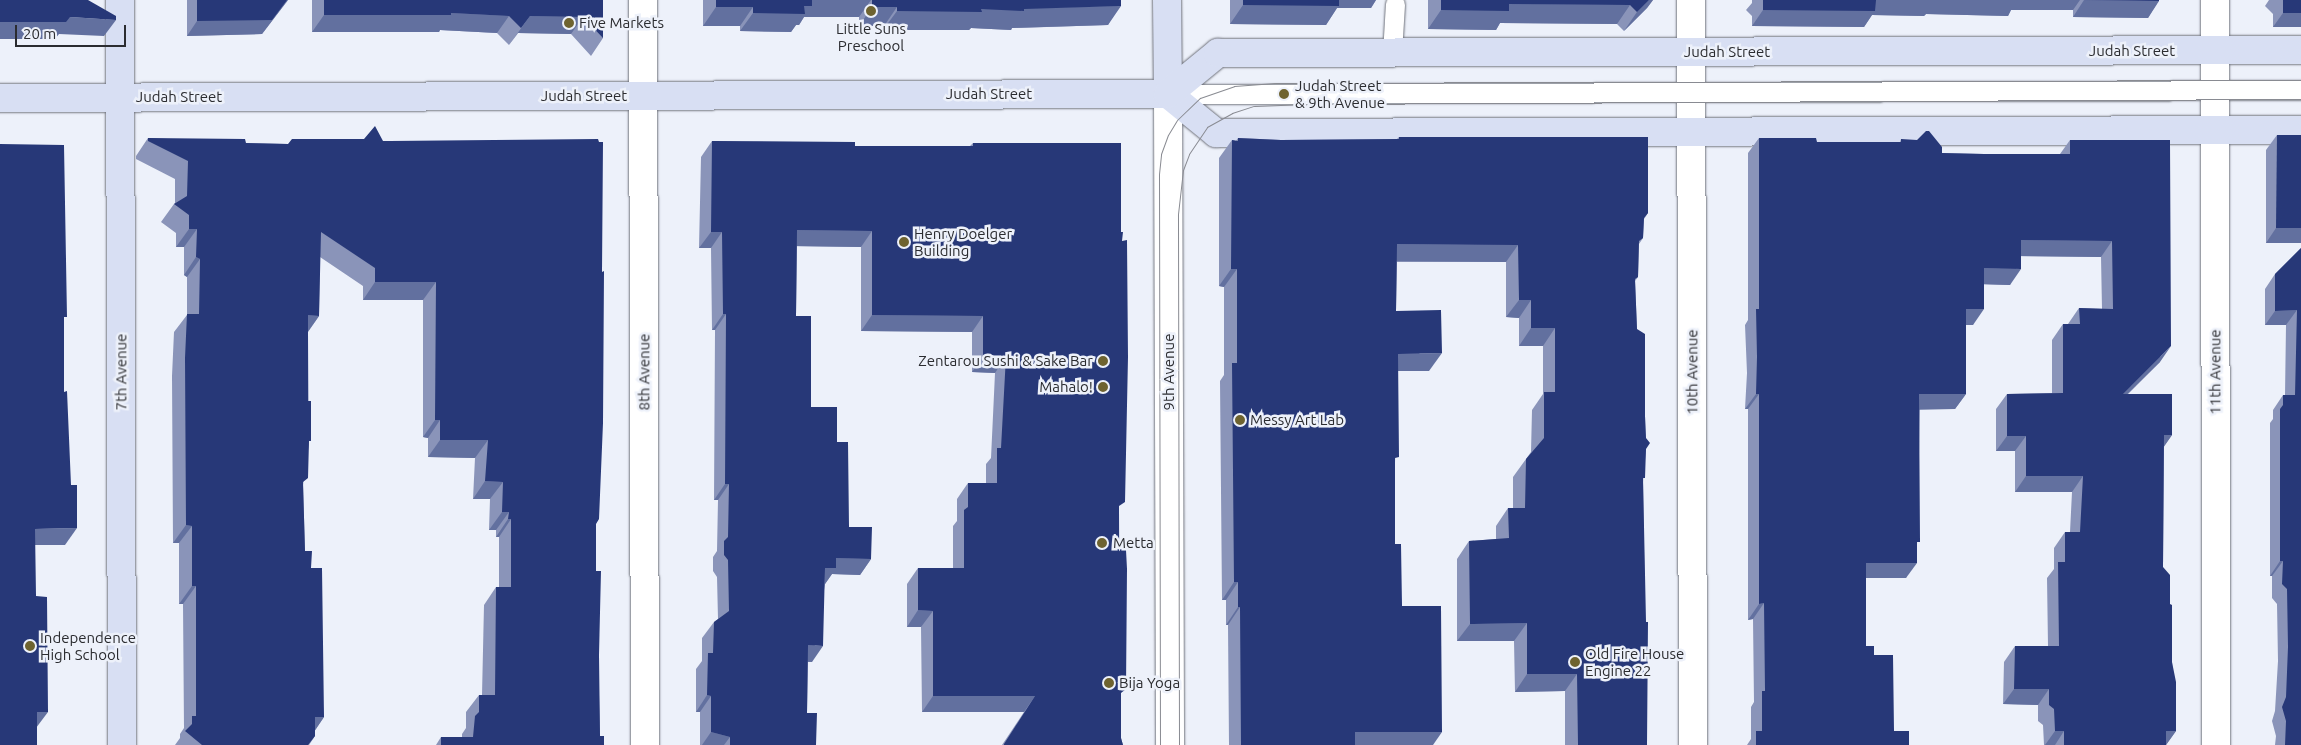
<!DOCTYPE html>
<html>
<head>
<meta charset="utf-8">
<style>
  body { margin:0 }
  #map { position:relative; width:2301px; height:745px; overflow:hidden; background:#edf1fa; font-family:Ubuntu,sans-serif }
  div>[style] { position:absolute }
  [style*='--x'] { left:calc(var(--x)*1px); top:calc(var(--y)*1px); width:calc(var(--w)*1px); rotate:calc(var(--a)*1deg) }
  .roads { filter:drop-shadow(0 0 1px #70737c) drop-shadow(0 0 1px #70737c) }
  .lane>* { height:19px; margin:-9.5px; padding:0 9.5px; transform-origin:9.5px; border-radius:9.5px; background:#fff }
  .street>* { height:28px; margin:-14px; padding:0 14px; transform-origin:14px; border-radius:14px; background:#fff }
  .secondary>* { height:28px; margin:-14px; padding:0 14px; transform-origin:14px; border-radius:14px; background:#d8dff3 }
  .tram>* { height:1px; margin:-0.5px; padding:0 0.5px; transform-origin:0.5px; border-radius:0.5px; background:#898b92 }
  .wall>* { inset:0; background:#8a94b9 }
  .shaded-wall>* { inset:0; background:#62709f }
  .building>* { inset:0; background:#273878 }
  .dots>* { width:14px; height:14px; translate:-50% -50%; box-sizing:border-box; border:2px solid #edf1fa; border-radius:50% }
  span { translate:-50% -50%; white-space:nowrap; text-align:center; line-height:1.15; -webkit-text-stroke:5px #edf1fa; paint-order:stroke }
  .poi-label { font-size:15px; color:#2b2c30 }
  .left { translate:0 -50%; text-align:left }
  .right { translate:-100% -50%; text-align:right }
  .street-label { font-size:15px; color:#2b2c30 }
  .scale { position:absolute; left:15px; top:25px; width:111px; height:22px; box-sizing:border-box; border:2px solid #2b2c30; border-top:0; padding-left:6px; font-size:15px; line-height:18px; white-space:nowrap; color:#2b2c30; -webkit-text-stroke:4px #edf1fa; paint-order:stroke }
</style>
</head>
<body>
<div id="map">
  <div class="roads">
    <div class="lane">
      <div style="--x:1392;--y:53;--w:49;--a:-86.5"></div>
      <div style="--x:1168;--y:94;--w:1133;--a:-0.2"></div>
    </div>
    <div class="street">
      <div style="--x:643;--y:0;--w:745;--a:89.85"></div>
      <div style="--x:1691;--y:0;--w:745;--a:89.85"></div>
      <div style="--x:2215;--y:0;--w:745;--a:89.92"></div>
      <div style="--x:1168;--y:94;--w:651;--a:89.82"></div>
    </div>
    <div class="secondary">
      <div style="--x:120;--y:0;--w:745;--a:89.85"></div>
      <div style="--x:1167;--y:0;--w:94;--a:89.4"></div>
      <div style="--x:1168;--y:94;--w:62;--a:39.1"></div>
      <div style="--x:1216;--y:133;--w:1085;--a:-0.16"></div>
      <div style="--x:0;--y:98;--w:1168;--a:-0.2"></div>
      <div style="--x:1168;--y:94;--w:65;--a:-39.4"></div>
      <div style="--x:1218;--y:53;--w:1083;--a:-0.16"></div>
    </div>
  </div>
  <div class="tram">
    <div style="--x:1160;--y:745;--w:571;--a:-90.1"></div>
    <div style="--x:1159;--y:174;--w:20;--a:-84"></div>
    <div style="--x:1161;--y:154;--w:20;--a:-70"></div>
    <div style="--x:1168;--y:135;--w:17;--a:-59"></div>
    <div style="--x:1177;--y:120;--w:32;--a:-44"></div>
    <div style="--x:1200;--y:98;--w:36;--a:-19"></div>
    <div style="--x:1234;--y:86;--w:41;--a:-4.2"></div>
    <div style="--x:1275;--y:83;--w:1026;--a:-0.17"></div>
    <div style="--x:1179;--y:745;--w:531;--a:-90.11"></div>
    <div style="--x:1178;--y:214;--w:44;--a:-83.5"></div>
    <div style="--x:1183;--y:170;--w:17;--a:-69"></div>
    <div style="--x:1189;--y:154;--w:32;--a:-56"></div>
    <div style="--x:1207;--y:127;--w:29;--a:-29"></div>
    <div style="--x:1232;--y:113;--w:23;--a:-18"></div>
    <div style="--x:1254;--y:106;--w:53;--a:-2.2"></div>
    <div style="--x:1307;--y:104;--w:994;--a:-0.29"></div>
  </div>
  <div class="wall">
    <div style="clip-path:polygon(187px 0,288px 0,262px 34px,187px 36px)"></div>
    <div style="clip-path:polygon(312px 0,603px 0,603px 38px,591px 56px,571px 34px,518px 33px,509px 45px,497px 33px,440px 30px,439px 32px,312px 32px)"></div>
    <div style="clip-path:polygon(703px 0,1121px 0,1108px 25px,1012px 28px,1011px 30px,971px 28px,969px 30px,883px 30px,884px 26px,859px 26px,859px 17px,804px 17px,799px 25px,796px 25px,791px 32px,740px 31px,740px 26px,703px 26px)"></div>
    <div style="clip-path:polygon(1230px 0,1376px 0,1371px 8px,1337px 8px,1326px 25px,1230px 24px)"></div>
    <div style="clip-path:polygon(1428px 0,1653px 0,1647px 8px,1624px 31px,1617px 24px,1500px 23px,1496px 30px,1428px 29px)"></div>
    <div style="clip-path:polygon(1752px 0,2159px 0,2148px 18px,2073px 17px,2073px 10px,2011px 10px,2008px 16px,1926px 14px,1924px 16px,1872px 15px,1864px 27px,1752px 26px,1752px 16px,1746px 10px,1752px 3px)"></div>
    <div style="clip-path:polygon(2269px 0,2301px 0,2301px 27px,2273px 27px,2273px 14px,2265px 6px)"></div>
    <div style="clip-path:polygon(2277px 135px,2301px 135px,2301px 243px,2266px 243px,2266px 150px)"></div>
    <div style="clip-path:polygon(1399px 137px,1648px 213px,1644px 219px,1643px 238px,1639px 244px,1638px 277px,1635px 281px,1637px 329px,1645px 416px,1646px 449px,1643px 482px,1647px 745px,1565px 745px,1565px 691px,1515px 692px,1514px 641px,1457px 641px,1457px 559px,1469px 541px,1496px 539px,1496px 526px,1508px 508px,1513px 508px,1513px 477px,1526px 459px,1531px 452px,1532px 410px,1543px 394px,1543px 346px,1519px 346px,1519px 318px,1506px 317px,1506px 262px,1397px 262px,1396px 311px,1429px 371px,1398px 371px,1395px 463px,1395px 544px,1402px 606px,1433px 745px,1229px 745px,1228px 625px,1226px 625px,1226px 600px,1222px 600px,1220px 381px,1224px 375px,1224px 287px,1219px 286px,1219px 158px,1232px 140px,1236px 141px,1238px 138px,1281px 140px,1397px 139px)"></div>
    <div style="clip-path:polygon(148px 138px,246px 143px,288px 144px,383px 141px,596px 524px,596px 571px,600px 736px,604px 745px,436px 745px,441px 737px,462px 737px,462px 734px,466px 728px,466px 712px,479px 695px,482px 695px,484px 605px,496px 587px,499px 587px,499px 537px,496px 537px,496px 530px,489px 530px,490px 499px,473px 499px,475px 458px,428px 457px,428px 438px,423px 437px,423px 300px,363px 300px,363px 286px,320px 257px,319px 316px,308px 332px,309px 444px,303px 485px,305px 551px,311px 568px,324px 717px,315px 730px,315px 736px,309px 745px,175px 745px,180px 738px,180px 734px,184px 728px,183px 604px,179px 604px,179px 543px,173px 543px,172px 376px,174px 332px,187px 315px,187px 277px,184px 275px,184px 247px,176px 247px,176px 233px,161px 222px,174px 204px,175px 203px,175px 179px,136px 159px,136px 156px)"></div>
    <div style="clip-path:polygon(1759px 138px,1817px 142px,1900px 142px,1901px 139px,1942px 153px,1984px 154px,2060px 154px,2070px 140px,2170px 140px,2160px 362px,2128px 394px,2172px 435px,2164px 446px,2163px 567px,2172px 662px,2176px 731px,2166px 745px,2044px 745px,2043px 725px,2038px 721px,2038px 705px,2003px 704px,2004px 662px,2015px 646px,2048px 646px,2047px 578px,2054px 569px,2054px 548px,2065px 532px,2070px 532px,2072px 492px,2015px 492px,2015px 451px,1996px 451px,1996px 409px,2007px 394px,2052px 393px,2052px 340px,2063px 324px,2068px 324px,2079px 308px,2102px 309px,2101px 257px,2021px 256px,2010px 285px,1984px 284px,1973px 325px,1966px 325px,1966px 394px,1955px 409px,1920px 409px,1917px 546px,1906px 578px,1866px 578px,1866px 646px,1874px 655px,1894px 731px,1909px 745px,1747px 745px,1751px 739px,1751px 707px,1754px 702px,1753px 619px,1748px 620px,1748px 409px,1745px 409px,1747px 373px,1745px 325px,1748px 320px,1748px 153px)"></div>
    <div style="clip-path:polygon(712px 141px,855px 146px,970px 146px,973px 143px,1119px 510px,1121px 738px,1123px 745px,1002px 745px,1024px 712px,922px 712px,921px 627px,907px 627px,907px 584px,918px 568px,953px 568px,953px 526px,957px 521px,957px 499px,968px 483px,986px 483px,986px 464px,991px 458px,995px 373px,972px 372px,972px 332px,861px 331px,861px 247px,797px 246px,796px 316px,811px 407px,837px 442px,849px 527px,871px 559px,860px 575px,832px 574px,825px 584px,812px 662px,808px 662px,807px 713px,816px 745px,700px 745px,700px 712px,696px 712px,696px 669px,702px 661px,702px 638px,714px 622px,718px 619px,717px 577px,713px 571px,713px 557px,717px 551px,718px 500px,714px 500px,715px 330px,712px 330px,711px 248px,699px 248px,701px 157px)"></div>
    <div style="clip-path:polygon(2301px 248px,2301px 745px,2275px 745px,2276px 736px,2272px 721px,2275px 711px,2278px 661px,2277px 604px,2272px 598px,2272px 576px,2270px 576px,2270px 423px,2273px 419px,2273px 410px,2283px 395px,2285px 395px,2286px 325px,2265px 325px,2265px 289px,2275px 274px)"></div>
  </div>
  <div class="shaded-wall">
    <div style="clip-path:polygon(288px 0,262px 34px,187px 36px,197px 21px)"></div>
    <div style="clip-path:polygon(811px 0,871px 0,859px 17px,804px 17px,799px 25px,796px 25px,791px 32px,740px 31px,753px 13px,804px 6px)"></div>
    <div style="clip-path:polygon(1331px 0,1376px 0,1371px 8px,1337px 8px,1326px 25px,1230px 24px,1243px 5px)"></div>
    <div style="clip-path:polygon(1649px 0,1653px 0,1647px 8px,1624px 31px,1637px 12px)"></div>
    <div style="clip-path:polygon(1875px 0,2080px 0,2073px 10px,2011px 10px,2008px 16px,1926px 14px,1924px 16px,1872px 15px,1864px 27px,1752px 26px,1763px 10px)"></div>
    <div style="clip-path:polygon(2084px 0,2159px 1px,2148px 18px,2073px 17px)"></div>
    <div style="clip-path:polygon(1509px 4px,1630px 5px,1617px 24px,1500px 23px,1496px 30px,1428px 29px,1441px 10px)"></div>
    <div style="clip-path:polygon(1121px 6px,1108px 25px,1012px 28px,1011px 30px,971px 28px,969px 30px,883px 30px,897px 11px)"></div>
    <div style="clip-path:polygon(716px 7px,753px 7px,740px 26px,703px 26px)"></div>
    <div style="clip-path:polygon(872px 7px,897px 7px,884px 26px,859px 26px)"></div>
    <div style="clip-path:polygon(451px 13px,509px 16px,497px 33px,440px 30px,439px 32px,312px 32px,324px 15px)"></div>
    <div style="clip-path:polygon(2283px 13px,2301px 13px,2301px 27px,2273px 27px)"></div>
    <div style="clip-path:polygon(530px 16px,583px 17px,571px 34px,518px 33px,509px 45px)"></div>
    <div style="clip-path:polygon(70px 17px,116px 20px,104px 36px,59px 34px,55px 39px,0 39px,0 22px)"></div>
    <div style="clip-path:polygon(2276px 228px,2301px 228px,2301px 243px,2266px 243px)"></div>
    <div style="clip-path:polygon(189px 229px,197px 229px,184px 247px,176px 247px)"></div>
    <div style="clip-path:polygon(797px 230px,872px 231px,861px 247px,786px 246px)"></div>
    <div style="clip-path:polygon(711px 232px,722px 232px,711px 248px,699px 248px)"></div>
    <div style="clip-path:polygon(2021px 240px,2112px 241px,2101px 257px,2010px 256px)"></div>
    <div style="clip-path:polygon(1397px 244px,1518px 245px,1506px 262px,1384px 261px)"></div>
    <div style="clip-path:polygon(196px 257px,200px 259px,187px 277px,184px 275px)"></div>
    <div style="clip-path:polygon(1984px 268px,2021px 269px,2010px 285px,1973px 284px)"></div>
    <div style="clip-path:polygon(1231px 269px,1237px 269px,1224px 287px,1219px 286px)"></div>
    <div style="clip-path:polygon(375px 282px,436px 282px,423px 300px,363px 300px)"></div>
    <div style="clip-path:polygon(1519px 300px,1531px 300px,1519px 318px,1506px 317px)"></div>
    <div style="clip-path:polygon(1966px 309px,1984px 309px,1973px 325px,1955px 325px)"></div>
    <div style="clip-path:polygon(2297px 310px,2286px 325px,2265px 325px,2275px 311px)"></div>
    <div style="clip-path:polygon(723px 314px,726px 314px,715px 330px,712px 330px)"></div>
    <div style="clip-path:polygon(308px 315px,319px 316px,307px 333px)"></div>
    <div style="clip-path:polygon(872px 315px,983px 316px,972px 332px,861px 331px)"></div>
    <div style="clip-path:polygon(1531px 328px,1555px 328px,1543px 346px,1519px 346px)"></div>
    <div style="clip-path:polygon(2171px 346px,2160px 362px,2112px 409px,2123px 394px)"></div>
    <div style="clip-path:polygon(1442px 353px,1429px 371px,1385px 371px,1398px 354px)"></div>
    <div style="clip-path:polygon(983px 356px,1006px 356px,995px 373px,972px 372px)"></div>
    <div style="clip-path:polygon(1756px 394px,1759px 394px,1748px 409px,1745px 409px)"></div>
    <div style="clip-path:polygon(1919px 394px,1966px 394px,1955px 409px,1908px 410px)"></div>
    <div style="clip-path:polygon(435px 420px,440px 420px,428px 438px,423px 437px)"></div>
    <div style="clip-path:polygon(2164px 435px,2172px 435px,2161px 451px)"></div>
    <div style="clip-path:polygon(2007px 436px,2026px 436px,2015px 451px,1996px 451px)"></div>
    <div style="clip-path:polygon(440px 440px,488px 440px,475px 458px,428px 457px)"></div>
    <div style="clip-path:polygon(2026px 476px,2083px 476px,2072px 492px,2015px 492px)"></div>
    <div style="clip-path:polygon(485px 481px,503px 482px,490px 499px,473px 499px)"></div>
    <div style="clip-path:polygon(725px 484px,729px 484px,718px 500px,714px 500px)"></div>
    <div style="clip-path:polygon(502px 512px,509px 512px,496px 530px,489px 530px)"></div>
    <div style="clip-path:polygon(508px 519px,511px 519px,499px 537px,496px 537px)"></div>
    <div style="clip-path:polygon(186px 525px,192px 526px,179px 543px,173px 543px)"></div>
    <div style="clip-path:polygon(77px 528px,65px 545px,24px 545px,35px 529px)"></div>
    <div style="clip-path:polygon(836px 558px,871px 559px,860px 575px,832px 574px,825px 584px,825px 568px)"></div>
    <div style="clip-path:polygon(2280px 561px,2283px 561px,2272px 576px,2270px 576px)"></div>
    <div style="clip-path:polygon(1866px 563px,1917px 563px,1906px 578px,1855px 578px)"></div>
    <div style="clip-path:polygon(1234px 582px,1238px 582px,1226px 600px,1222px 600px)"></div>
    <div style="clip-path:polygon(192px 586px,196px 586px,183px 604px,179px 604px)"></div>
    <div style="clip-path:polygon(1764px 603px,1753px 619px,1748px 620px,1759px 604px)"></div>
    <div style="clip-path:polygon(1238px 607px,1240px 607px,1228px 625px,1226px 625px)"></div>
    <div style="clip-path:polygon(918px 610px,933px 611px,921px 627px,907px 627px)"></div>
    <div style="clip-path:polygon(1527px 623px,1514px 641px,1457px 641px,1470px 624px)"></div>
    <div style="clip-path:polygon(808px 645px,823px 646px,812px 662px,796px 661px)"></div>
    <div style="clip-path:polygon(1527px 674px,1577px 674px,1565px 691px,1515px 692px)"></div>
    <div style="clip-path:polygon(2014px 689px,2049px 689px,2038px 705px,2003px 704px)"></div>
    <div style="clip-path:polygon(707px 695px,711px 696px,700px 712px,696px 712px)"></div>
    <div style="clip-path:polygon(933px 696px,1035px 696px,1024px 712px,922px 712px)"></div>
    <div style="clip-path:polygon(37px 712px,48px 712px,36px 728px)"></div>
    <div style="clip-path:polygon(315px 717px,324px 717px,312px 735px)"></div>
    <div style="clip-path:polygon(2055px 731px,2064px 731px,2055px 745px,2045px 745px)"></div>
    <div style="clip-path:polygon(2166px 731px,2176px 731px,2166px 745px,2156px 745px)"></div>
    <div style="clip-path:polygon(711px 732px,730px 737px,724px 745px,702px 745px)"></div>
    <div style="clip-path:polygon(1355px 732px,1442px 732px,1433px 745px,1347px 745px)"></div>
  </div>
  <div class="building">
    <div style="clip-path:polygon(0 0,88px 0,116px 16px,116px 20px,70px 17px,66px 22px,0 22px)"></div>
    <div style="clip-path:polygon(197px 0,287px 0,272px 20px,197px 21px)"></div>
    <div style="clip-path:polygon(324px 0,603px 0,603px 38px,583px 17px,530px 16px,521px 28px,509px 16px,451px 13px,451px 15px,324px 15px)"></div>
    <div style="clip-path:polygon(716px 0,812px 0,812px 6px,804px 6px,805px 14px,753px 13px,753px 7px,716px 7px)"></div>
    <div style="clip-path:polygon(872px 0,1121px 0,1121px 6px,1024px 9px,1024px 11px,981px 9px,982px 12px,897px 11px,897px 7px,872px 7px)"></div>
    <div style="clip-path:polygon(1243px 0,1339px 0,1339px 6px,1243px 5px)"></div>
    <div style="clip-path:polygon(1441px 0,1649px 0,1637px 12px,1630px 5px,1509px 4px,1509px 11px,1441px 10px)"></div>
    <div style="clip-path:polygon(1763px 0,1876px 0,1875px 11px,1763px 10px)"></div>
    <div style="clip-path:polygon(2084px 0,2159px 0,2159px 1px)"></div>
    <div style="clip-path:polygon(2283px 0,2301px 0,2301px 13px,2283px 13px)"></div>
    <div style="clip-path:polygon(375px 126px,383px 141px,598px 139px,599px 142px,603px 142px,602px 272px,604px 271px,603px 423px,599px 519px,596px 524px,596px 571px,601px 571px,599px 655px,600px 736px,604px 736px,604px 745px,441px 745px,441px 737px,473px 737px,475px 716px,479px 712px,479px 695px,495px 695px,496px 587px,511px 587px,511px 519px,508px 519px,509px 512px,502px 512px,503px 482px,485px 481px,488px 440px,440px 440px,440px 420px,435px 420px,436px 282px,375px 282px,375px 268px,321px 232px,319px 316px,308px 315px,308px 401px,311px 401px,311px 441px,309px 441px,308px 478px,303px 482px,305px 551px,312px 551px,311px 568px,322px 568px,324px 717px,315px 717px,315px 736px,308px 745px,202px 745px,185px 731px,192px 724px,192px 716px,196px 716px,196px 586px,192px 586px,192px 526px,186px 525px,185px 358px,187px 314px,199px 314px,200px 259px,196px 257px,197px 229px,189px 229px,189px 215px,174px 204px,187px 196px,188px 161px,148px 141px,148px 138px,245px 139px,246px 143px,288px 144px,292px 139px,364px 139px)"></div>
    <div style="clip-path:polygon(1926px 131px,1929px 131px,1942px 147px,1942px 153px,1984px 154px,2070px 154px,2070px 140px,2170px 140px,2171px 346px,2123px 394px,2172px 394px,2172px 435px,2164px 435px,2163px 567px,2170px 575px,2170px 604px,2172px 605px,2172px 662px,2176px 682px,2176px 731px,2166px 731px,2166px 745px,2064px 745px,2064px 731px,2055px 731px,2054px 709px,2049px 705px,2049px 689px,2014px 689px,2015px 646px,2059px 646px,2058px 562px,2065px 562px,2065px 532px,2080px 532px,2083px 476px,2026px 476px,2026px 436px,2007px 436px,2007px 394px,2063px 393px,2063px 324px,2080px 324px,2079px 308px,2113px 309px,2112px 241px,2021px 240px,2021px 269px,1984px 268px,1984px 309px,1966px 309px,1966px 394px,1919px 394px,1920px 542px,1917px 542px,1917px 563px,1866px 563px,1866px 646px,1874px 646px,1874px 655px,1893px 655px,1894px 731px,1909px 731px,1909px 745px,1756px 745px,1756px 731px,1762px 731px,1762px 691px,1765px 691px,1764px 603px,1759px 604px,1759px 394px,1756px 394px,1757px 357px,1756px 309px,1759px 309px,1759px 138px,1816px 138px,1817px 142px,1901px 142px,1901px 139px,1917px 140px)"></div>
    <div style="clip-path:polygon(2277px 135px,2301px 135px,2301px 228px,2276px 228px)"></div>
    <div style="clip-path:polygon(1399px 137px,1648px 137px,1648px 213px,1644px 218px,1643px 238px,1639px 241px,1638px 277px,1635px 279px,1637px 329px,1645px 334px,1645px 416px,1646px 438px,1650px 443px,1646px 449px,1645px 478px,1643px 478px,1646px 622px,1648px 622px,1647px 745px,1578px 745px,1577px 674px,1527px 674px,1527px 623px,1470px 624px,1469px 541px,1509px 538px,1508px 508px,1525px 508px,1526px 459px,1544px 438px,1544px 392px,1555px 392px,1555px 328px,1531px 328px,1531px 300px,1519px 300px,1518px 245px,1397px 244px,1396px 311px,1441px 310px,1442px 353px,1398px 354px,1399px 457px,1395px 458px,1395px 544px,1401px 544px,1402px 606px,1441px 606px,1442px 732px,1355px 732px,1355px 745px,1241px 745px,1240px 607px,1238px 607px,1238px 582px,1234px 582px,1232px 363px,1237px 363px,1237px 269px,1231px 269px,1232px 140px,1238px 141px,1238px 138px,1281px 140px,1399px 139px)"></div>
    <div style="clip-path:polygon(712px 141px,855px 142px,855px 146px,973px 146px,973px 143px,1121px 143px,1121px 232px,1123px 232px,1122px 241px,1127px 240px,1128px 357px,1125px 502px,1119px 506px,1119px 544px,1126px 550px,1127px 569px,1126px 689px,1121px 693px,1121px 738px,1123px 745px,1004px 745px,1004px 744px,1035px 696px,933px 696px,933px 611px,918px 610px,918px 568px,964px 568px,964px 510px,968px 507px,968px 483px,997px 483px,997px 448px,1001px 448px,1006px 356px,983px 356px,983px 316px,872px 315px,872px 231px,797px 230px,796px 316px,811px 316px,811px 407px,837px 407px,837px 442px,848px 442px,849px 527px,872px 527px,871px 559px,836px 558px,836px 568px,825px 568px,823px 646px,808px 645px,807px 713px,817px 713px,816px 745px,730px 745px,730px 737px,711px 732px,711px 696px,707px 695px,708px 653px,713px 653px,714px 622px,729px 611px,728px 560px,724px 555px,724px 541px,728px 537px,729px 484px,725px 484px,726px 314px,723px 314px,722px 232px,711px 232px)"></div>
    <div style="clip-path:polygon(0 144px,64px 145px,67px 317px,64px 317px,64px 392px,67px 391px,71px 485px,77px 485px,77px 528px,35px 529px,36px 596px,47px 597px,48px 712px,37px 712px,37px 745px,0 745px)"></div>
    <div style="clip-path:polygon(2301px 248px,2301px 745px,2285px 745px,2286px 721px,2282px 707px,2286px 697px,2288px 647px,2287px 589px,2282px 584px,2283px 561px,2280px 561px,2280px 409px,2283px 405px,2283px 395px,2295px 395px,2297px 310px,2275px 311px,2275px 274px)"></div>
  </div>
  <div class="dots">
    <div style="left:871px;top:11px;background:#6e6330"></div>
    <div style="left:569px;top:23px;background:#6e6330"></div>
    <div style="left:1284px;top:94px;background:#6e6330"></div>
    <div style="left:904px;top:242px;background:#6e6330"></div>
    <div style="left:1103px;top:361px;background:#6e6330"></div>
    <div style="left:1103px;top:387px;background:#6e6330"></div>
    <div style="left:1240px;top:420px;background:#6e6330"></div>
    <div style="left:1102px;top:543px;background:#6e6330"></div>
    <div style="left:30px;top:646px;background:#6e6330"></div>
    <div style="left:1575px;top:662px;background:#6e6330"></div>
    <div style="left:1109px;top:683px;background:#6e6330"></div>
  </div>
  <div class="poi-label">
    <span class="left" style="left:579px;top:23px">Five Markets</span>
    <span style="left:871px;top:37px">Little Suns<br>Preschool</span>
    <span class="left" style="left:1295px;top:94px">Judah Street<br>&amp; 9th Avenue</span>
    <span class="left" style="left:914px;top:242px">Henry Doelger<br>Building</span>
    <span class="right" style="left:1093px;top:361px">Zentarou Sushi &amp; Sake Bar</span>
    <span class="right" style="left:1093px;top:387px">Mahalo!</span>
    <span class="left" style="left:1250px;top:420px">Messy Art Lab</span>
    <span class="left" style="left:1113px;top:543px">Metta</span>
    <span class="left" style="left:40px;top:646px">Independence<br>High School</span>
    <span class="left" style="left:1585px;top:662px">Old Fire House<br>Engine 22</span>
    <span class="left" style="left:1119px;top:683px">Bija Yoga</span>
  </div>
  <div class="street-label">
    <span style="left:2132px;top:51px">Judah Street</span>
    <span style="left:1727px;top:52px">Judah Street</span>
    <span style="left:989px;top:94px">Judah Street</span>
    <span style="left:584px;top:96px">Judah Street</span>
    <span style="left:179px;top:97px">Judah Street</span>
    <span style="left:121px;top:372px;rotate:-90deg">7th Avenue</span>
    <span style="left:644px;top:372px;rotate:-90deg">8th Avenue</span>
    <span style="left:1169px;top:372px;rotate:-90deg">9th Avenue</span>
    <span style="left:1692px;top:372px;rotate:-90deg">10th Avenue</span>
    <span style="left:2215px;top:372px;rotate:-90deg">11th Avenue</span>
  </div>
  <div class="scale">20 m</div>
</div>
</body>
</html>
